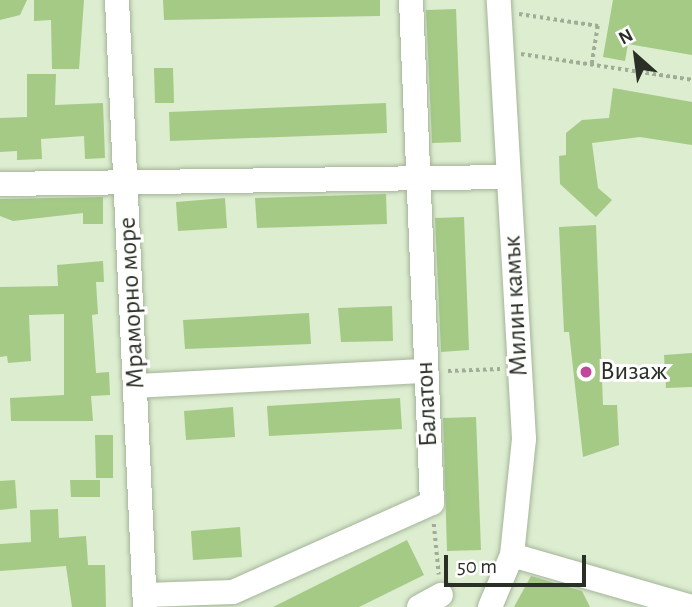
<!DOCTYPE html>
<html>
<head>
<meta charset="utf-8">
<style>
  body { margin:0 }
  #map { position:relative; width:692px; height:607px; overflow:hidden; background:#dcedd0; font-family:"Alegreya Sans",sans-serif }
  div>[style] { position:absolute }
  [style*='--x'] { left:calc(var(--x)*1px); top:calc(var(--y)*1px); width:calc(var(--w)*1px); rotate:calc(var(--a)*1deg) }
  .building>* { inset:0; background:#a4ca86 }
  .path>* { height:3.5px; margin-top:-1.75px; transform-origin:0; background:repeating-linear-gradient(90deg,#a0ad96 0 3.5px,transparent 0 7px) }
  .roads { filter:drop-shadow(0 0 2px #a4b498) drop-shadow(0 0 2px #a4b498) }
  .minor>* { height:24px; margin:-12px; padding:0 12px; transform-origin:12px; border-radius:12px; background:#fff }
  .dots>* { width:19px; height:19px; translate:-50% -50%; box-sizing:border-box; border:4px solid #fff; border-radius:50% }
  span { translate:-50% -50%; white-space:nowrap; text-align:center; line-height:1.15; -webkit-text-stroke:6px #fff; paint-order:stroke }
  .street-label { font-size:26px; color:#2a3025 }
  .poi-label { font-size:26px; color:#2a3025 }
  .left { translate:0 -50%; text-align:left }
  .north { position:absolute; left:601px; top:21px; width:70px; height:70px; -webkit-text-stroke:5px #fff; paint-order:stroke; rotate:332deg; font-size:19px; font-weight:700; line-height:28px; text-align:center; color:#2a3025 }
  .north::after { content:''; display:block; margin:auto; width:24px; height:32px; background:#2a3025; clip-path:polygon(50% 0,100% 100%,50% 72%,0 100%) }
  .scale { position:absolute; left:444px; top:555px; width:142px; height:32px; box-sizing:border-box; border:4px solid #2a3025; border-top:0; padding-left:9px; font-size:21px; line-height:24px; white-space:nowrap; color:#2a3025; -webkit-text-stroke:5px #fff; paint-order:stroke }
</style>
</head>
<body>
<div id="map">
  <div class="building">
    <div style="clip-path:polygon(0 0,27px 0,20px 15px,0 20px)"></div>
    <div style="clip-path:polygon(34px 0,84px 0,79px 69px,52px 69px,51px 20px,34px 21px)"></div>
    <div style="clip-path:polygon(163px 0,380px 0,380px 16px,164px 20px)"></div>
    <div style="clip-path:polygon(613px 0,692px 0,692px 55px,628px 44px,625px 61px,603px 57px)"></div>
    <div style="clip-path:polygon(456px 9px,461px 142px,432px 143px,426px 10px)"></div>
    <div style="clip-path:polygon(154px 68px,173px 68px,174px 103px,155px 103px)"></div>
    <div style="clip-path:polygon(27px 74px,56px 74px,55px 105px,103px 103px,105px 158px,85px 159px,84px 136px,41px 139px,42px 159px,17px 160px,17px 151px,0 152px,0 118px,27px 117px)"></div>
    <div style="clip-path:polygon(613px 88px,692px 102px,692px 145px,640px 137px,592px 143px,598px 188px,612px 200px,596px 217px,560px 184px,559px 156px,566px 155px,566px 133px,582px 120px,609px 118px)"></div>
    <div style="clip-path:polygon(386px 103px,387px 133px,170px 141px,169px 112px)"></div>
    <div style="clip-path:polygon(386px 194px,387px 224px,257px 228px,255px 198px)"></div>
    <div style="clip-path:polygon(103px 197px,103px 224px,83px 224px,83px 213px,13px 221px,0 216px,0 199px)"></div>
    <div style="clip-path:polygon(225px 198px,227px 228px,178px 231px,176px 202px)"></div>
    <div style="clip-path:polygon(464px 217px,469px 350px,441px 352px,435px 218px)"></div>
    <div style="clip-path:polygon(596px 225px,603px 405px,617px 405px,619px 445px,583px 457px,569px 332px,564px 332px,559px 227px)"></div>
    <div style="clip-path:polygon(103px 261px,104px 282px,96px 282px,98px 314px,92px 315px,96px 373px,109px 372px,110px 395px,91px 396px,93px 421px,11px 421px,10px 398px,64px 395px,64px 314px,29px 315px,31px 361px,8px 363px,7px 356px,0 357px,0 287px,58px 286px,57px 265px)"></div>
    <div style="clip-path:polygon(392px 306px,393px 341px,341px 342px,338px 308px)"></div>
    <div style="clip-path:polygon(309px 313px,311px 344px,185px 349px,183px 320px)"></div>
    <div style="clip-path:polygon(692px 353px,692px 387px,666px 388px,664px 355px)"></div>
    <div style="clip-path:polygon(400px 398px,402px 429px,269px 436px,267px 406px)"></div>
    <div style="clip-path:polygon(233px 407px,235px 437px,186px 440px,184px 411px)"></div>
    <div style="clip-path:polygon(476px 417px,481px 550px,447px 551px,443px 418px)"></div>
    <div style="clip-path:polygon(95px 435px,113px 435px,113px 478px,96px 478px)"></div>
    <div style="clip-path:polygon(15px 480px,17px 508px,0 510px,0 481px)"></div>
    <div style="clip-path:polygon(70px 480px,100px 480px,100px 497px,71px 497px)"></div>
    <div style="clip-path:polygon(58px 509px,59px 538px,86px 536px,88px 565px,105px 565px,106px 607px,72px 607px,66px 566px,0 571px,0 544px,31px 542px,30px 510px)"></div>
    <div style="clip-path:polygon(240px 527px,242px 557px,193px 560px,191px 531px)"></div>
    <div style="clip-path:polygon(407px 540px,424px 575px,359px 607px,273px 607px)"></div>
    <div style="clip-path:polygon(531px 576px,582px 591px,590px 607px,514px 607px)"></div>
  </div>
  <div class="path">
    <div style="--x:519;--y:14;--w:80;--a:8.6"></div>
    <div style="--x:598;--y:26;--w:39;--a:99"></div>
    <div style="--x:521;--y:54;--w:173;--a:8.6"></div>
    <div style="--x:448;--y:371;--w:52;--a:-2.2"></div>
    <div style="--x:434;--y:524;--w:51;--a:84.4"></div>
  </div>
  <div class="roads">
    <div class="minor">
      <div style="--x:117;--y:0;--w:608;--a:87.36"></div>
      <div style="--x:0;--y:184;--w:508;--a:-0.79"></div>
      <div style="--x:136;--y:386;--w:289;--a:-3"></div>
      <div style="--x:512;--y:555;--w:187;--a:16.1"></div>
      <div style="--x:145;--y:595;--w:88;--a:-2"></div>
      <div style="--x:233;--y:592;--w:218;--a:-24.1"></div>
      <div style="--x:432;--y:503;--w:503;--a:-92.39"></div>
      <div style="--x:419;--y:607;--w:25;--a:-29"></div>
      <div style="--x:490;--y:607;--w:56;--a:-67.1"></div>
      <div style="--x:512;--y:555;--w:117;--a:-84.1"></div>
      <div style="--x:524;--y:439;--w:440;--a:-93.3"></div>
    </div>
  </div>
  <div class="dots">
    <div style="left:586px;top:372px;background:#c0479a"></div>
  </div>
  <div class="street-label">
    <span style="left:132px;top:303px;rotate:-93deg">Мраморно море</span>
    <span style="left:516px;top:306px;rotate:-93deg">Милин камък</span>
    <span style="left:427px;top:404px;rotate:-93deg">Балатон</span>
  </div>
  <div class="poi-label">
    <span class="left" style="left:600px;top:372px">Визаж</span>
  </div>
  <div class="north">N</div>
  <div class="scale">50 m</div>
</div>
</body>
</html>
